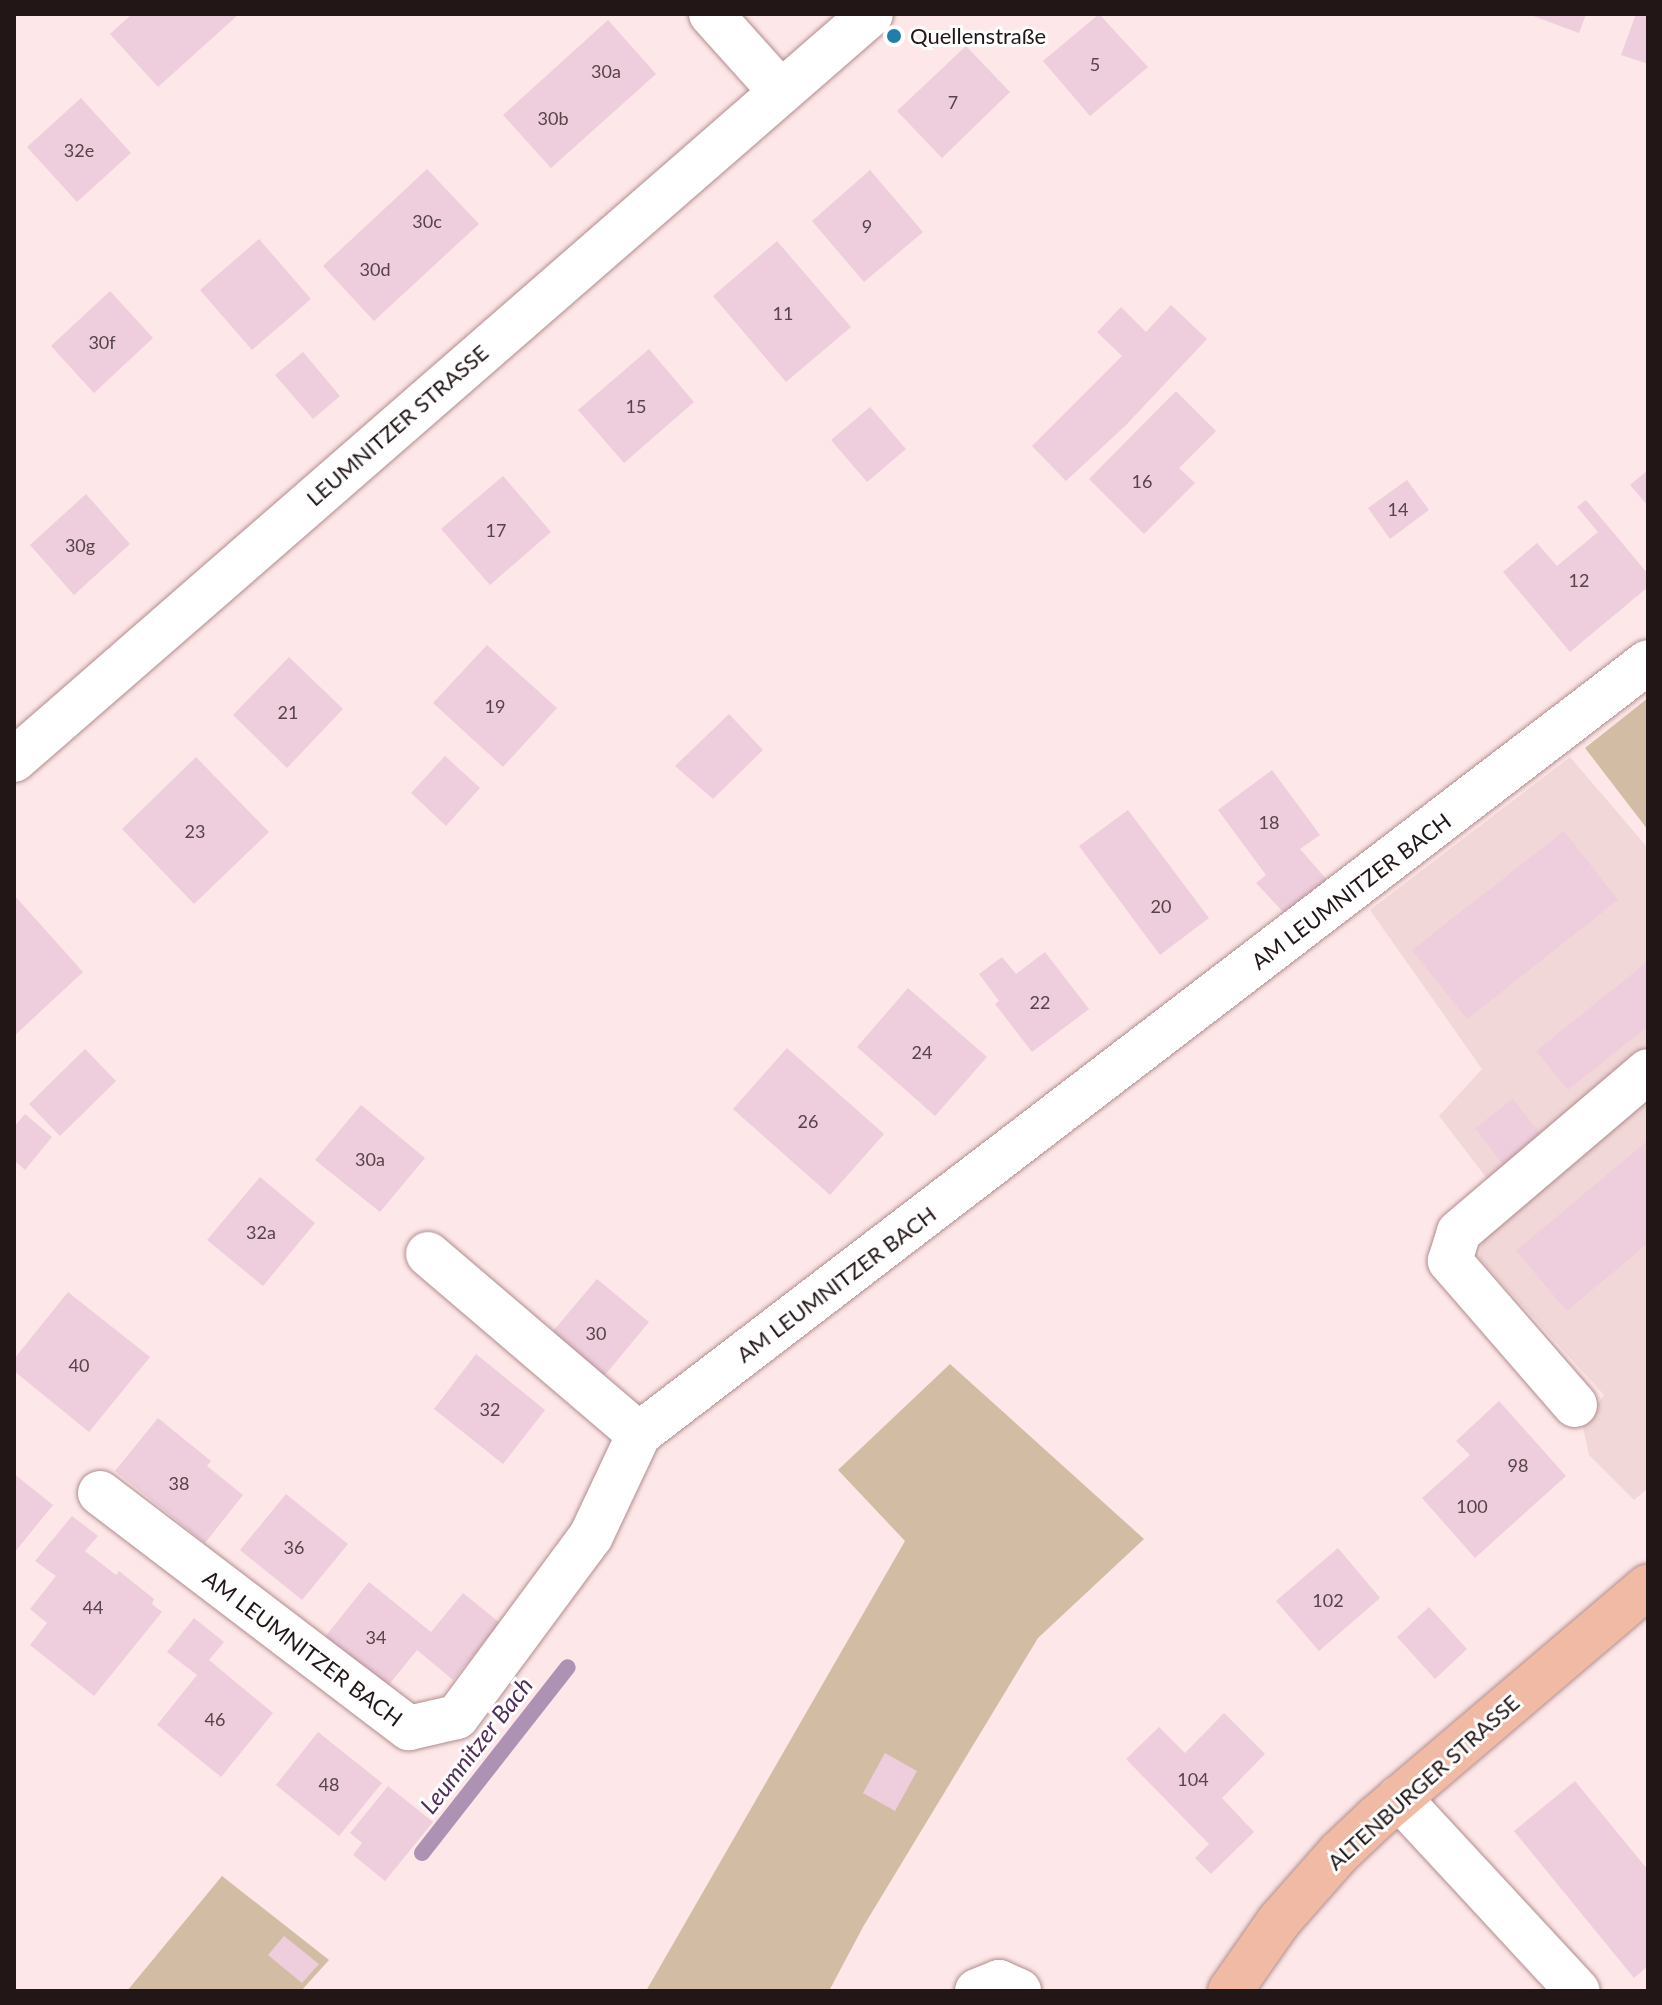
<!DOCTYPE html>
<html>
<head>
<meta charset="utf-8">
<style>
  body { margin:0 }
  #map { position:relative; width:1662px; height:2005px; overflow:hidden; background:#fee7e8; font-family:Lato,sans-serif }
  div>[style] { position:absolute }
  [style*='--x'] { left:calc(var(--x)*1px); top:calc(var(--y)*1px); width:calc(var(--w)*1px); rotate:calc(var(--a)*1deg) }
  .built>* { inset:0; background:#f2d7d8 }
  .green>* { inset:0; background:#d2bca4 }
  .stream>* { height:16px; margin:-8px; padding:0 8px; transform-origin:8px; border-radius:8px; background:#ad92b4 }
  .building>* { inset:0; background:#eecddd }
  .roads { filter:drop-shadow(0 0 2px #b08d8f) drop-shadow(0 0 2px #b08d8f) }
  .minor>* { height:44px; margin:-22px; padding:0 22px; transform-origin:22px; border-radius:22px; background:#fff }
  .major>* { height:44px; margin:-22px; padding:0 22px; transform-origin:22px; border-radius:22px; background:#f1baa4 }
  .dots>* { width:22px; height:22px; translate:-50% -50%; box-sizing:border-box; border:4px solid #fff; border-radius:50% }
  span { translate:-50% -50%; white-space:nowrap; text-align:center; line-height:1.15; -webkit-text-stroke:6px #fff; paint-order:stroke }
  .number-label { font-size:18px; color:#564448 }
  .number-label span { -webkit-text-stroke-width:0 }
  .poi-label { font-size:22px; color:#231617 }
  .left { translate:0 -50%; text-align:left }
  .street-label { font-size:22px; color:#231617 }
  .water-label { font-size:24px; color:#522d5b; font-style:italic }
  .frame { position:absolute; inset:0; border:16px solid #231617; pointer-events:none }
</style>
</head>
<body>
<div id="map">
  <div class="built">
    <div style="clip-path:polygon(1570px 757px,1648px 848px,1648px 1488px,1634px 1500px,1589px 1455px,1582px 1424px,1604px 1395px,1479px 1258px,1485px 1232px,1511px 1210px,1439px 1116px,1482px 1069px,1370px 910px)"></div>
  </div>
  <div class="green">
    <div style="clip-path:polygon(1648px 698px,1648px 830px,1585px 748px)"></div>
    <div style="clip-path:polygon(950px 1364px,1144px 1539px,1038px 1638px,863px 1927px,829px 1991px,646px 1991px,905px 1541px,838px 1470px)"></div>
    <div style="clip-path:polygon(222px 1876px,329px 1960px,301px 1991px,127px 1991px)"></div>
  </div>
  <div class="stream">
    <div style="--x:422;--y:1853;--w:236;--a:-51.9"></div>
  </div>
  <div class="building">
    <div style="clip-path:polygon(132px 14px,239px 14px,158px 87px,110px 34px)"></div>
    <div style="clip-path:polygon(1099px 14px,1148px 67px,1090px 116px,1043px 61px)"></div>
    <div style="clip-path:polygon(1528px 14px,1586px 14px,1579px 33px)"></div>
    <div style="clip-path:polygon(1636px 14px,1648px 14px,1648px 64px,1621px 55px)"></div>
    <div style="clip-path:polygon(608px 20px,656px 74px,551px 168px,503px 115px)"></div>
    <div style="clip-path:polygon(966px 46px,1010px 92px,942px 158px,897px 111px)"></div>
    <div style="clip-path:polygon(81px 98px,131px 153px,77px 202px,27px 147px)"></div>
    <div style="clip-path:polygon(427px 169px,479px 224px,374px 321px,323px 266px)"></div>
    <div style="clip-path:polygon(870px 170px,923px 232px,864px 282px,812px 221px)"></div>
    <div style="clip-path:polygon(259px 239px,311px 299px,252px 350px,200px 290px)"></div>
    <div style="clip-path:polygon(777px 241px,851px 327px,786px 382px,713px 296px)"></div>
    <div style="clip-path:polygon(110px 291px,153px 338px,94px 393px,51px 346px)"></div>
    <div style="clip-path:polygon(1171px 305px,1207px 339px,1126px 425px,1066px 481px,1032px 446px,1122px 356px,1097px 332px,1121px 307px,1146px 332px)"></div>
    <div style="clip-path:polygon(649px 349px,694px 402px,624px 463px,578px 410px)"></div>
    <div style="clip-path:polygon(303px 352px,340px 396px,313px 419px,275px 375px)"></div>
    <div style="clip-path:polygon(1176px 391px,1216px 431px,1179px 468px,1195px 483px,1144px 534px,1089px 479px)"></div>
    <div style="clip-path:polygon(870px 407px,906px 449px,867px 482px,831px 440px)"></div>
    <div style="clip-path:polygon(1648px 470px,1648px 506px,1630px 485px)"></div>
    <div style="clip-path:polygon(503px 476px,551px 532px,490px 585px,441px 529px)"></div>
    <div style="clip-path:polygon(1407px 480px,1429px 510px,1390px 539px,1368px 508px)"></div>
    <div style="clip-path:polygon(86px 494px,130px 544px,74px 595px,30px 545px)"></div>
    <div style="clip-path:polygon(1586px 500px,1648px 574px,1648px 587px,1570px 652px,1503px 572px,1537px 543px,1557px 566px,1598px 532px,1577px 507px)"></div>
    <div style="clip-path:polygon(487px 645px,557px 708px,503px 767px,433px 703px)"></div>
    <div style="clip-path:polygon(289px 657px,343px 709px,287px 768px,233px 715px)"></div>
    <div style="clip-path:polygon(729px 714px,763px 750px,713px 799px,675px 766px)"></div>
    <div style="clip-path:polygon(445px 756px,480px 788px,446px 826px,411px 793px)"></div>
    <div style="clip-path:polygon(196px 757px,269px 832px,194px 904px,122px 829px)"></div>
    <div style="clip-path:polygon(1272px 770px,1320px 835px,1300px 849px,1328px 881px,1285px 914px,1256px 883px,1266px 875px,1218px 810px)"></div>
    <div style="clip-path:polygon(1128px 810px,1209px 918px,1160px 955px,1079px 846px)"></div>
    <div style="clip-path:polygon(1564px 831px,1618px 900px,1467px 1019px,1412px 950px)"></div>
    <div style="clip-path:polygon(14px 895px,83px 972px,14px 1036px)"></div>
    <div style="clip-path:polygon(1045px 952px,1089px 1009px,1032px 1052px,995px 1004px,999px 1001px,979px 974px,1002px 957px,1016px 974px)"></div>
    <div style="clip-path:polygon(1648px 961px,1648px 1026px,1568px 1090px,1536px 1051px)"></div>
    <div style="clip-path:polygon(908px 988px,987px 1057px,935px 1116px,857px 1047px)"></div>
    <div style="clip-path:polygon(787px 1048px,884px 1134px,830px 1195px,733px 1109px)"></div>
    <div style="clip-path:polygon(85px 1049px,116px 1081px,60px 1136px,29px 1104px)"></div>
    <div style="clip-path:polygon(1513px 1099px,1542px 1136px,1504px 1166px,1475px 1128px)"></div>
    <div style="clip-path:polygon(361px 1105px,425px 1158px,380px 1212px,315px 1160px)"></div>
    <div style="clip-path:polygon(25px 1114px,52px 1137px,25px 1170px,14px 1160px,14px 1127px)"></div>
    <div style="clip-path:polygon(1648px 1140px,1648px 1243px,1567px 1311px,1516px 1251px)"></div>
    <div style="clip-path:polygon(260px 1177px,315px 1223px,263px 1286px,207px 1240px)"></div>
    <div style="clip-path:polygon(597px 1279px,649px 1322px,595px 1387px,543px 1343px)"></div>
    <div style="clip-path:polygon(68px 1292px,150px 1357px,89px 1432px,14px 1371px,14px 1359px)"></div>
    <div style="clip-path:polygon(476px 1354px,545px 1410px,503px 1464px,434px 1409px)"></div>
    <div style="clip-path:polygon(1499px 1401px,1566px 1476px,1475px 1558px,1422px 1498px,1470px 1455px,1456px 1441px)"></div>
    <div style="clip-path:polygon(158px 1418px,211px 1461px,207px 1466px,243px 1495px,205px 1543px,115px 1471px)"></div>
    <div style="clip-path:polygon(14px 1474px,53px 1505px,14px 1553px)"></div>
    <div style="clip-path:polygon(286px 1494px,348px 1544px,302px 1600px,240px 1550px)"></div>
    <div style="clip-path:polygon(72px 1516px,98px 1536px,85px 1551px,116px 1575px,119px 1571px,154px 1599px,152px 1604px,162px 1612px,94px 1696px,30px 1645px,47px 1623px,30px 1609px,56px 1576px,35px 1561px)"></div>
    <div style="clip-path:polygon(1338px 1548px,1380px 1598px,1319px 1651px,1276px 1601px)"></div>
    <div style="clip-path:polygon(369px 1582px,431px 1632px,463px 1593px,500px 1623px,453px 1680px,417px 1650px,383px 1692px,321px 1642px)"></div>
    <div style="clip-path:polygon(1429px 1607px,1467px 1649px,1435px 1679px,1397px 1637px)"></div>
    <div style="clip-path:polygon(194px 1618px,224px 1642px,209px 1660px,273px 1713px,221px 1777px,157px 1725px,197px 1675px,167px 1652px)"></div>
    <div style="clip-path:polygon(1224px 1713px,1265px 1754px,1222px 1798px,1254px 1832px,1211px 1874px,1195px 1858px,1209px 1844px,1126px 1759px,1159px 1727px,1185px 1753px)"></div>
    <div style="clip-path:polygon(318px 1732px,382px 1783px,339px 1836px,276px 1785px)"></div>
    <div style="clip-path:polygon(885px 1753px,917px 1771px,895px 1811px,863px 1793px)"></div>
    <div style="clip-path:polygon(1575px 1781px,1648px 1870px,1648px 1966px,1634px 1978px,1514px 1831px)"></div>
    <div style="clip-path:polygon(388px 1786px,433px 1822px,385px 1881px,353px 1855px,362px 1843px,350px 1833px)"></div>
    <div style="clip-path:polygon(284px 1936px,319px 1964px,302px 1983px,268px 1955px)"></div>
  </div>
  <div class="roads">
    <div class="minor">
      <div style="--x:711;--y:14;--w:103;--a:48.1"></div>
      <div style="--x:14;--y:760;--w:1136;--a:-41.04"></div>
      <div style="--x:428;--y:1254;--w:277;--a:40.5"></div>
      <div style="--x:1575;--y:1405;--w:191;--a:-131"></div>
      <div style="--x:1450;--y:1261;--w:30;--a:-73"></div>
      <div style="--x:1459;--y:1232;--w:248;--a:-40.4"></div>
      <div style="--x:100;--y:1493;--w:388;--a:37.3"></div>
      <div style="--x:409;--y:1728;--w:49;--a:-12.9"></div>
      <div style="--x:457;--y:1717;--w:225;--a:-53.5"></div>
      <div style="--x:591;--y:1536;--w:113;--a:-64.8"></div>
      <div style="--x:639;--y:1434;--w:1270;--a:-37.42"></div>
      <div style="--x:1399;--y:1798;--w:263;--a:47.2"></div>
      <div style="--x:977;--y:1991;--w:24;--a:-22"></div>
      <div style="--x:999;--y:1982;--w:22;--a:24"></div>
    </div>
    <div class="major">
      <div style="--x:1230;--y:1991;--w:85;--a:-55"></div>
      <div style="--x:1279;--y:1921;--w:91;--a:-48.6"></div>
      <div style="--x:1339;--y:1853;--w:52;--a:-43.5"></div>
      <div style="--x:1377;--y:1817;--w:356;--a:-40.4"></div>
    </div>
  </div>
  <div class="dots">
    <div style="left:894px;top:36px;background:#217daa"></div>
  </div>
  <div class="number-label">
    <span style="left:1095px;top:64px">5</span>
    <span style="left:606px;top:71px">30a</span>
    <span style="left:953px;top:102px">7</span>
    <span style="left:553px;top:118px">30b</span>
    <span style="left:79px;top:150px">32e</span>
    <span style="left:427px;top:221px">30c</span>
    <span style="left:867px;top:226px">9</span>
    <span style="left:375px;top:269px">30d</span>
    <span style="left:783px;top:313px">11</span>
    <span style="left:102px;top:342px">30f</span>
    <span style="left:636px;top:406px">15</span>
    <span style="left:1142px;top:481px">16</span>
    <span style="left:1398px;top:509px">14</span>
    <span style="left:496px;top:530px">17</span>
    <span style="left:80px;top:545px">30g</span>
    <span style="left:1579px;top:580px">12</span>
    <span style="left:495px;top:706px">19</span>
    <span style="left:288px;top:712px">21</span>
    <span style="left:1269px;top:822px">18</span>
    <span style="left:195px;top:831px">23</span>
    <span style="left:1161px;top:906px">20</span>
    <span style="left:1040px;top:1002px">22</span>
    <span style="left:922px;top:1052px">24</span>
    <span style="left:808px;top:1121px">26</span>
    <span style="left:370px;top:1159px">30a</span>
    <span style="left:261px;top:1232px">32a</span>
    <span style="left:596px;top:1333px">30</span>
    <span style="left:79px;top:1365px">40</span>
    <span style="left:490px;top:1409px">32</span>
    <span style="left:1518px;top:1465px">98</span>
    <span style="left:179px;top:1483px">38</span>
    <span style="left:1472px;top:1506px">100</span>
    <span style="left:294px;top:1547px">36</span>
    <span style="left:1328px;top:1600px">102</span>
    <span style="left:93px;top:1607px">44</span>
    <span style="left:376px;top:1637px">34</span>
    <span style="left:215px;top:1719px">46</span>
    <span style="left:1193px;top:1779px">104</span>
    <span style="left:329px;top:1784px">48</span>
  </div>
  <div class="poi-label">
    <span class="left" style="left:910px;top:36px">Quellenstraße</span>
  </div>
  <div class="street-label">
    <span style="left:397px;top:425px;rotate:-41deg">LEUMNITZER STRASSE</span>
    <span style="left:1351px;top:891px;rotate:-37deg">AM LEUMNITZER BACH</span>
    <span style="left:836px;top:1284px;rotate:-37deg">AM LEUMNITZER BACH</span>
    <span style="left:303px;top:1648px;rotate:37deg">AM LEUMNITZER BACH</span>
    <span style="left:1423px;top:1782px;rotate:-42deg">ALTENBURGER STRASSE</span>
  </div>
  <div class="water-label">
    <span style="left:476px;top:1745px;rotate:-52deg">Leumnitzer Bach</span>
  </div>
  <div class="frame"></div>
</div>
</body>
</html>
